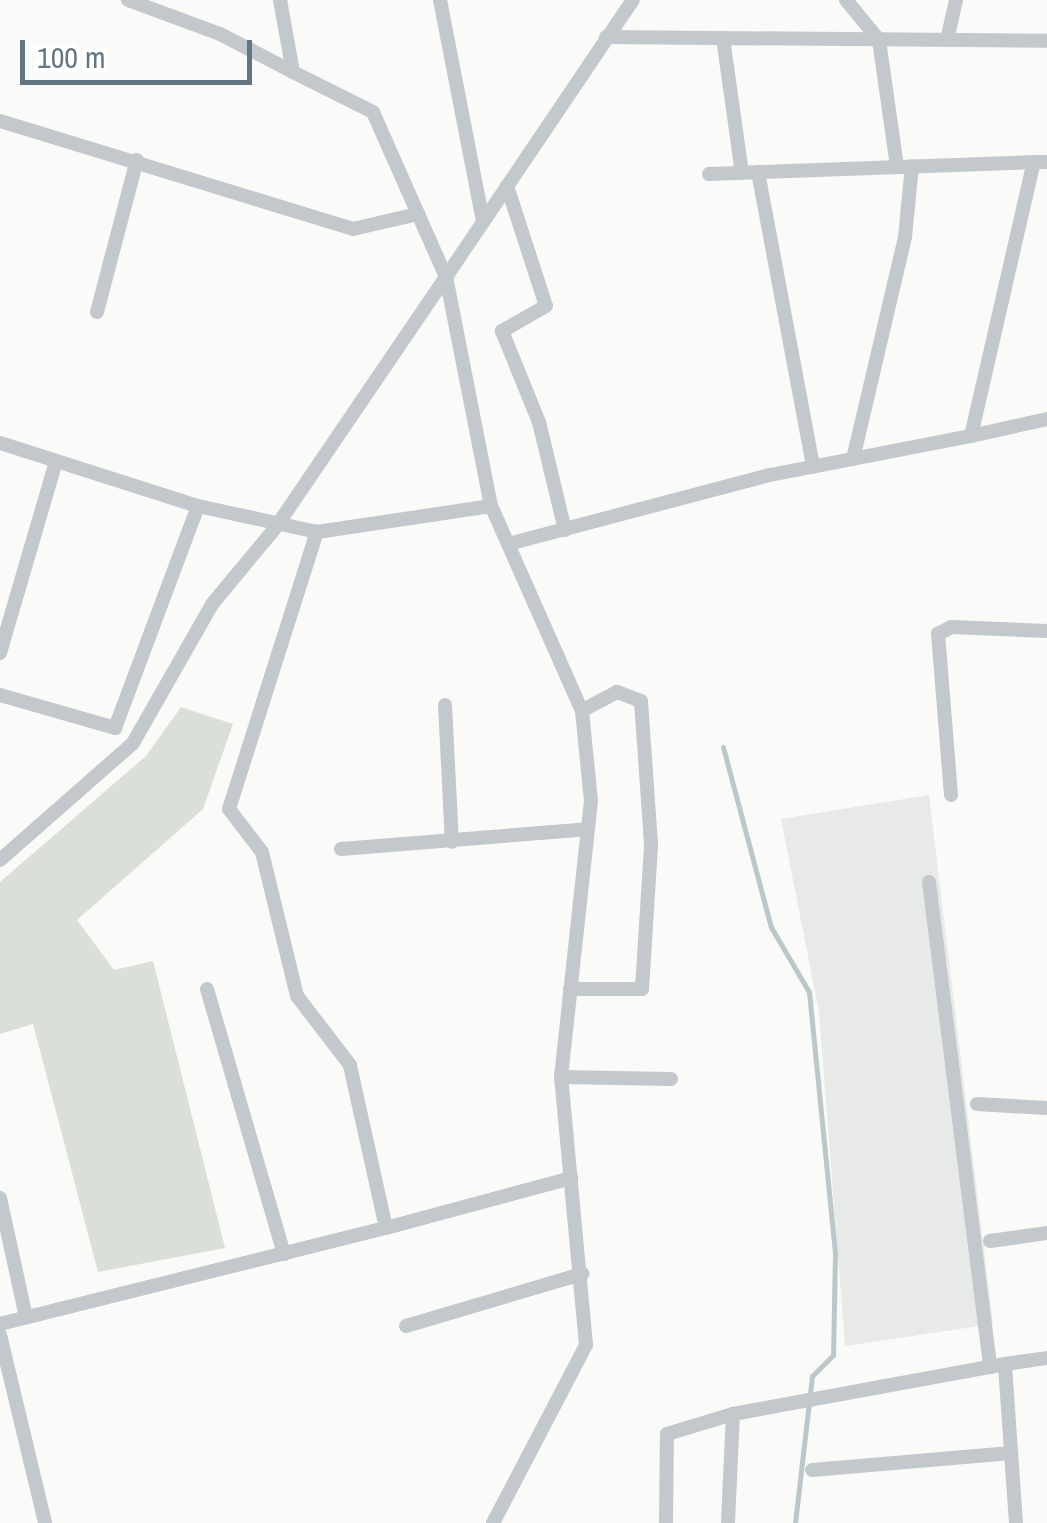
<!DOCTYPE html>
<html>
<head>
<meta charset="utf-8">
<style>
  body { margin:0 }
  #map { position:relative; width:1047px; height:1523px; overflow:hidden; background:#fafaf8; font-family:"Archivo Narrow",sans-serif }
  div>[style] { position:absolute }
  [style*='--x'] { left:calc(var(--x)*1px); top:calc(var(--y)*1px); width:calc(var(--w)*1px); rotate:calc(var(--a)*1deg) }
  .built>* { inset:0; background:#e8e9e9 }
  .green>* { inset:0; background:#dadfd7 }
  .stream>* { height:5px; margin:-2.5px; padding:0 2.5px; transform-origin:2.5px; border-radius:2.5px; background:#bbc7cb }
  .minor>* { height:14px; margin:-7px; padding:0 7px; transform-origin:7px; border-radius:7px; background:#c3c8cc }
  span { translate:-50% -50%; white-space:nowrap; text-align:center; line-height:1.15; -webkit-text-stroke:10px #fff; paint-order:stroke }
  .scale { position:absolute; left:20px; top:40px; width:232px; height:45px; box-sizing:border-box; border:5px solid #657683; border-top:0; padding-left:12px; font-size:30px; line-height:35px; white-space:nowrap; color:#657683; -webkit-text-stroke:8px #fff; paint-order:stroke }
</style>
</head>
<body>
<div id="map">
  <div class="built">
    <div style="clip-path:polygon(929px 795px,993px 1324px,845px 1346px,819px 1012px,781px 819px)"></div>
  </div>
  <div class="green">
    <div style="clip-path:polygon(181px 707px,233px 724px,203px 809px,77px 920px,114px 970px,153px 961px,225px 1248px,98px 1272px,33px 1024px,0 1034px,0 882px,146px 756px)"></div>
  </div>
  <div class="stream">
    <div style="--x:723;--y:747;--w:186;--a:75.1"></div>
    <div style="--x:771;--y:927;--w:75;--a:59.7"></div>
    <div style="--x:809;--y:992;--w:262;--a:84.3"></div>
    <div style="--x:835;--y:1253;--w:102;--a:91.1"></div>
    <div style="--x:833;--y:1355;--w:30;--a:135"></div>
    <div style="--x:812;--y:1376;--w:148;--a:96.6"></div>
  </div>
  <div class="minor">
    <div style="--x:128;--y:0;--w:98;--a:20.3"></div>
    <div style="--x:220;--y:34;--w:82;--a:27.5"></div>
    <div style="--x:440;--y:0;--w:226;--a:79"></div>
    <div style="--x:846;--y:0;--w:52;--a:50.5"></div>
    <div style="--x:879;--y:40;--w:128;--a:81.9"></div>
    <div style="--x:606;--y:37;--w:441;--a:0.5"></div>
    <div style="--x:723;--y:38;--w:136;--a:82"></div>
    <div style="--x:947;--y:40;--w:41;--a:-77.3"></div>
    <div style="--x:0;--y:121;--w:369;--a:17"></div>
    <div style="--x:353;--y:229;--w:67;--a:-13"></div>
    <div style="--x:758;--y:172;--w:300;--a:79.4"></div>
    <div style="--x:709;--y:174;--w:325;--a:-2.1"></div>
    <div style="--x:507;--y:186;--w:126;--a:72"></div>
    <div style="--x:546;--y:306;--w:51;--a:150.4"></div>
    <div style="--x:502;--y:331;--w:98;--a:67.9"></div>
    <div style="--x:539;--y:422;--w:111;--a:76.5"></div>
    <div style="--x:97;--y:312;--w:157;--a:-75.3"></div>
    <div style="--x:971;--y:436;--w:78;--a:-12.6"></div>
    <div style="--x:0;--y:443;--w:208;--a:17.7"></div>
    <div style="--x:198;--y:506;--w:122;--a:12.3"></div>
    <div style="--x:317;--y:532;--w:176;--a:-8.5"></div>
    <div style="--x:853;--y:459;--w:228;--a:-76.8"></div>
    <div style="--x:905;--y:237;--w:71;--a:-84.4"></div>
    <div style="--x:512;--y:543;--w:267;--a:-14.8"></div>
    <div style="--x:770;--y:475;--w:205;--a:-11"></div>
    <div style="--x:971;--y:436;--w:281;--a:-77.1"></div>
    <div style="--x:1034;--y:162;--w:13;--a:0"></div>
    <div style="--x:0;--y:653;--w:200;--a:-73.7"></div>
    <div style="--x:0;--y:695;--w:120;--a:16"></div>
    <div style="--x:115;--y:728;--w:237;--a:-69.5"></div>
    <div style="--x:445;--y:705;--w:137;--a:87.1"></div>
    <div style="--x:951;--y:795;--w:162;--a:-94.6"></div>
    <div style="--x:938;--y:634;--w:15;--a:-28"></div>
    <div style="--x:951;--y:627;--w:96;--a:2.4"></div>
    <div style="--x:341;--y:849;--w:247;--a:-4.6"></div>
    <div style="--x:0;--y:860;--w:177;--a:-41.3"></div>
    <div style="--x:133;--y:743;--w:161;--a:-60.3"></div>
    <div style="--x:213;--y:603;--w:99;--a:-50.3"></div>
    <div style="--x:276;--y:527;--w:302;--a:-55.8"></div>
    <div style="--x:446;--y:277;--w:180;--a:-113.9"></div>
    <div style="--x:373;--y:112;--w:89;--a:-153.4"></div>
    <div style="--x:293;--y:72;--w:73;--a:-100.2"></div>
    <div style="--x:929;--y:882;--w:489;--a:82.8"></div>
    <div style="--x:207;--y:989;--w:276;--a:73.8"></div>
    <div style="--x:570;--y:989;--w:72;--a:0"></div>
    <div style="--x:642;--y:989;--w:145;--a:-86.4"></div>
    <div style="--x:651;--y:844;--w:143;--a:-94"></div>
    <div style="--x:641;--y:701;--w:26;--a:-159"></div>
    <div style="--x:617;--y:692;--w:40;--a:152"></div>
    <div style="--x:561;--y:1077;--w:110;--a:1"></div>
    <div style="--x:977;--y:1104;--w:70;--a:3.3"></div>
    <div style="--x:0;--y:1198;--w:122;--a:77.7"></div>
    <div style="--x:386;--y:1228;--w:192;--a:-15.1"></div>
    <div style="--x:990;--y:1241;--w:58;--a:-8"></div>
    <div style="--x:0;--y:1324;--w:398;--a:-14"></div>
    <div style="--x:386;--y:1228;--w:167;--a:-102.5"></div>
    <div style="--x:350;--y:1065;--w:87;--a:-127.5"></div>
    <div style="--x:297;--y:996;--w:148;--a:-103.7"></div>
    <div style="--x:262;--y:852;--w:54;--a:-127.5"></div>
    <div style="--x:229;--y:809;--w:291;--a:-72.4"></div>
    <div style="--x:406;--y:1326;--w:184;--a:-16.5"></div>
    <div style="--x:0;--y:1335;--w:193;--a:76.5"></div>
    <div style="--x:812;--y:1470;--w:200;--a:-4.9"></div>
    <div style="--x:493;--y:1523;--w:201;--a:-62.4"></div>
    <div style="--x:586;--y:1345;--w:269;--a:-95.3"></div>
    <div style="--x:561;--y:1077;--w:278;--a:-83.8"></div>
    <div style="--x:591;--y:801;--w:90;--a:-95.7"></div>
    <div style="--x:582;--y:711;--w:224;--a:-113.9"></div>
    <div style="--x:491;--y:506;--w:233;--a:-101.1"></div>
    <div style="--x:446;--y:277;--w:334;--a:-56"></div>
    <div style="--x:666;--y:1523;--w:89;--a:-89.4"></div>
    <div style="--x:667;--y:1434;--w:69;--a:-16.9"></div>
    <div style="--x:733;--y:1414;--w:277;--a:-10.4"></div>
    <div style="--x:728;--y:1523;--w:109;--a:-87.4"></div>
    <div style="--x:1016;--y:1523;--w:159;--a:-94"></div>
    <div style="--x:1005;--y:1364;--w:42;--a:-8.1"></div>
  </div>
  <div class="scale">100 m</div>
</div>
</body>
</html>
